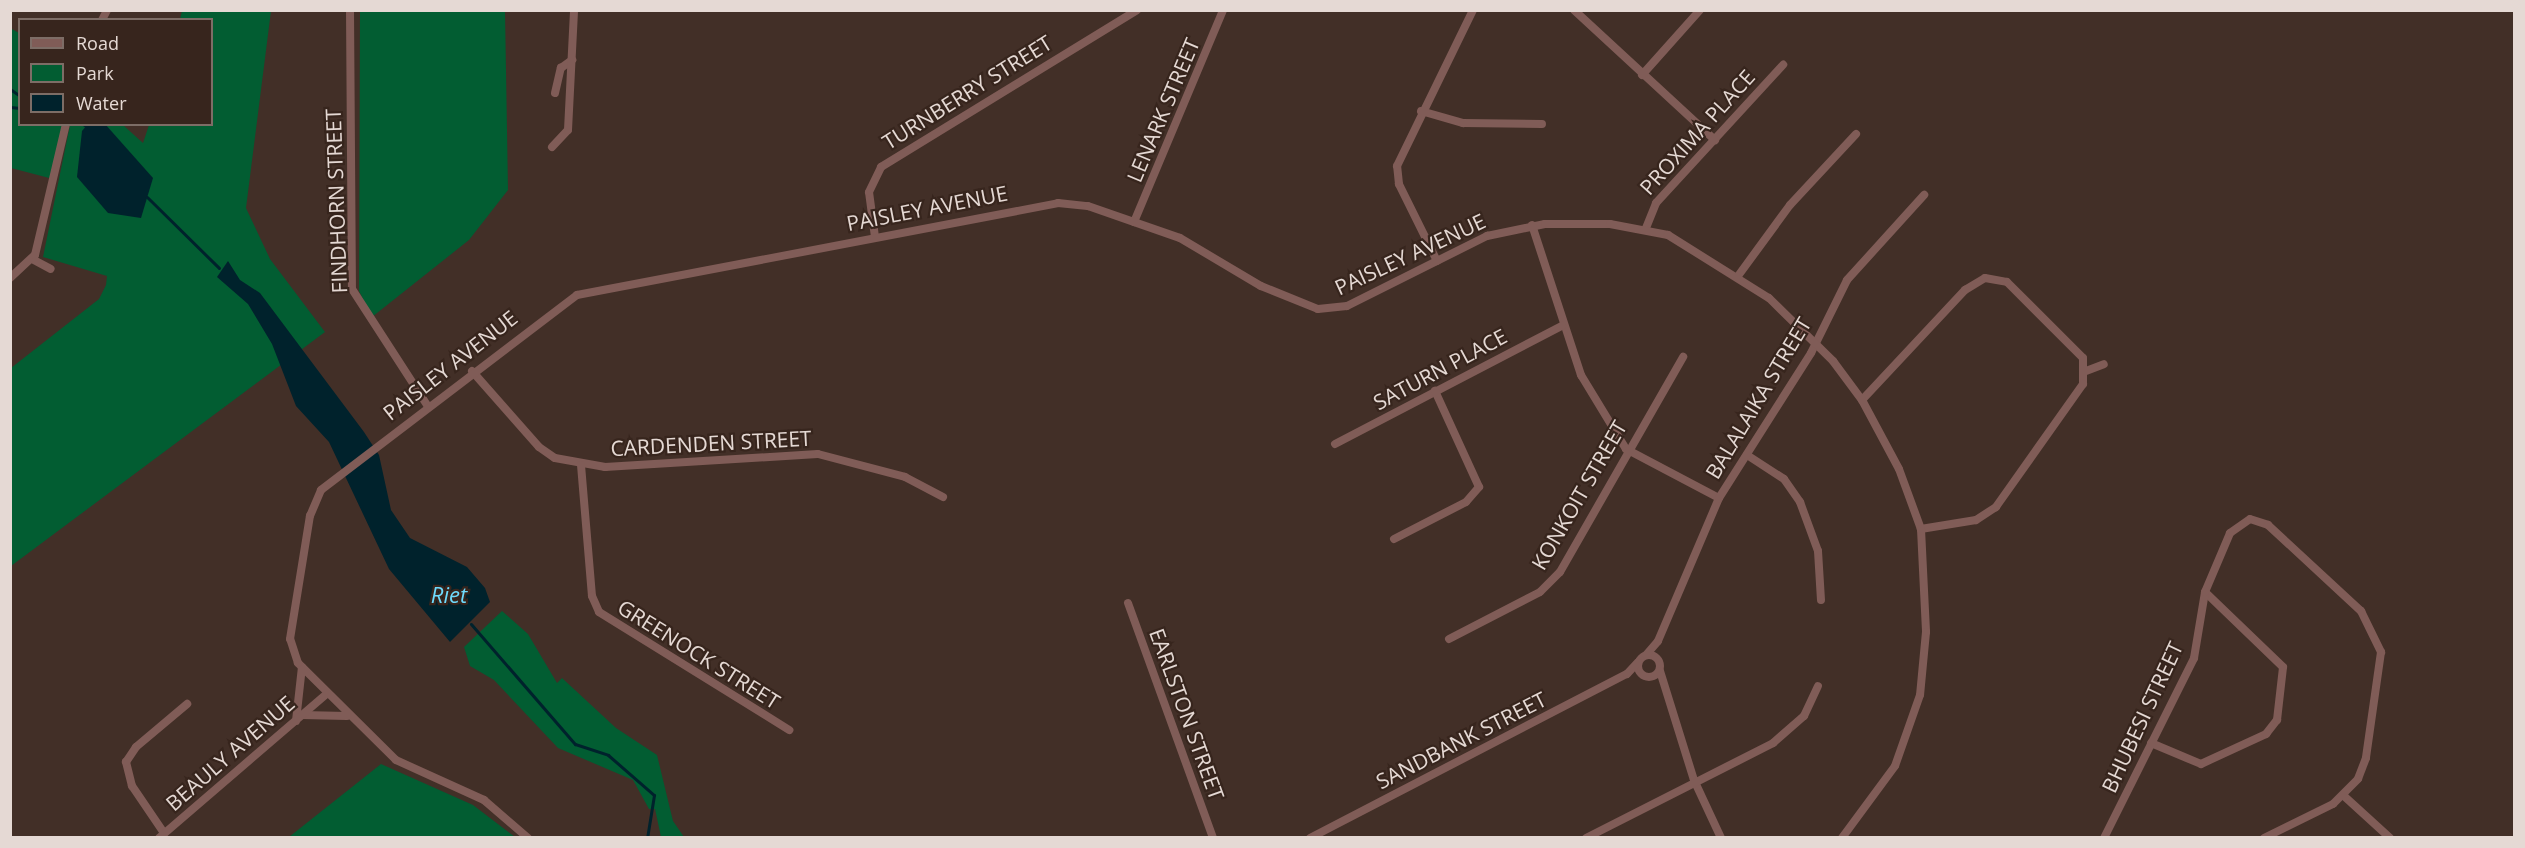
<!DOCTYPE html>
<html>
<head>
<meta charset="utf-8">
<style>
  body { margin:0 }
  #map { position:relative; width:2525px; height:848px; overflow:hidden; background:#422f27; font-family:"Open Sans",sans-serif }
  div>[style] { position:absolute }
  [style*='--x'] { left:calc(var(--x)*1px); top:calc(var(--y)*1px); width:calc(var(--w)*1px); rotate:calc(var(--a)*1deg) }
  .green>* { inset:0; background:#025d32 }
  .water>* { inset:0; background:#00222c }
  .stream>* { height:3px; margin:-1.5px; padding:0 1.5px; transform-origin:1.5px; border-radius:1.5px; background:#00222c }
  .minor>* { height:8px; margin:-4px; padding:0 4px; transform-origin:4px; border-radius:4px; background:#805c57 }
  .minor>.ring { margin:-4px; padding:0; box-sizing:content-box; background:none; border:8px solid #805c57; border-radius:50% }
  span { translate:-50% -50%; white-space:nowrap; text-align:center; line-height:1.15; -webkit-text-stroke:4.5px #37251d; paint-order:stroke }
  .street-label { font-size:21px; color:#e5d9d4 }
  .water-label { font-size:22px; color:#6edbfd; font-style:italic }
  .frame { position:absolute; inset:0; border:12px solid #e5d9d4; pointer-events:none }
  .legend { position:absolute; left:18px; top:18px; width:195px; height:108px; box-sizing:border-box; background:#37251d; border:2px solid #7d6d66; margin:0; padding:8px 10px; list-style:none; font-size:18px; color:#e5d9d4 }
  .legend li { display:flex; align-items:center; gap:12px; height:30px }
  .legend b { width:30px; border:2px solid #7d6d66 }
</style>
</head>
<body>
<div id="map">
  <div class="green">
    <div style="clip-path:polygon(182px 11px,271px 11px,246px 208px,270px 259px,325px 332px,11px 566px,11px 368px,99px 299px,106px 285px,107px 276px,43px 257px,70px 125px,123px 125px,143px 143px,149px 125px,212px 124px,212px 20px,180px 19px)"></div>
    <div style="clip-path:polygon(360px 11px,505px 11px,508px 190px,469px 240px,372px 317px,359px 291px)"></div>
    <div style="clip-path:polygon(10px 28px,19px 33px,20px 124px,64px 125px,53px 179px,11px 168px)"></div>
    <div style="clip-path:polygon(502px 611px,528px 634px,557px 683px,562px 678px,616px 728px,657px 755px,673px 821px,684px 837px,661px 837px,655px 809px,649px 809px,633px 780px,558px 748px,494px 680px,470px 666px,464px 647px)"></div>
    <div style="clip-path:polygon(381px 764px,473px 805px,515px 837px,289px 837px)"></div>
  </div>
  <div class="water">
    <div style="clip-path:polygon(105px 124px,153px 178px,141px 218px,108px 213px,77px 177px,82px 131px,87px 125px)"></div>
    <div style="clip-path:polygon(228px 261px,240px 280px,260px 293px,364px 432px,379px 455px,391px 510px,410px 538px,467px 567px,485px 588px,490px 602px,450px 642px,389px 569px,329px 442px,296px 406px,272px 344px,248px 304px,217px 277px)"></div>
  </div>
  <div class="stream">
    <div style="--x:10;--y:89;--w:12;--a:35"></div>
    <div style="--x:10;--y:107;--w:10;--a:6"></div>
    <div style="--x:83;--y:124;--w:4;--a:34"></div>
    <div style="--x:147;--y:197;--w:101;--a:44.6"></div>
    <div style="--x:471;--y:624;--w:159;--a:49.1"></div>
    <div style="--x:575;--y:744;--w:35;--a:18"></div>
    <div style="--x:608;--y:755;--w:61;--a:41"></div>
    <div style="--x:654;--y:795;--w:44;--a:99.2"></div>
  </div>
  <div class="minor">
    <div style="--x:350;--y:10;--w:279;--a:89.6"></div>
    <div style="--x:352;--y:289;--w:138;--a:57.1"></div>
    <div style="--x:1574;--y:10;--w:192;--a:42.7"></div>
    <div style="--x:102;--y:20;--w:11;--a:-63"></div>
    <div style="--x:1642;--y:75;--w:87;--a:-48.3"></div>
    <div style="--x:555;--y:93;--w:26;--a:-77"></div>
    <div style="--x:561;--y:68;--w:14;--a:-36"></div>
    <div style="--x:1421;--y:111;--w:44;--a:15.9"></div>
    <div style="--x:1463;--y:123;--w:79;--a:0.7"></div>
    <div style="--x:552;--y:147;--w:23;--a:-47"></div>
    <div style="--x:568;--y:130;--w:120;--a:-87.1"></div>
    <div style="--x:1134;--y:222;--w:230;--a:-67.2"></div>
    <div style="--x:1532;--y:225;--w:158;--a:71.9"></div>
    <div style="--x:1581;--y:375;--w:87;--a:58.7"></div>
    <div style="--x:1626;--y:449;--w:105;--a:27.8"></div>
    <div style="--x:1646;--y:228;--w:27;--a:-68"></div>
    <div style="--x:1656;--y:203;--w:188;--a:-47.4"></div>
    <div style="--x:875;--y:237;--w:45;--a:-97.6"></div>
    <div style="--x:869;--y:192;--w:28;--a:-64"></div>
    <div style="--x:881;--y:167;--w:300;--a:-31.5"></div>
    <div style="--x:32;--y:259;--w:21;--a:28"></div>
    <div style="--x:1437;--y:261;--w:86;--a:-116.3"></div>
    <div style="--x:1399;--y:184;--w:18;--a:-96"></div>
    <div style="--x:1397;--y:166;--w:174;--a:-64"></div>
    <div style="--x:1738;--y:276;--w:88;--a:-53.8"></div>
    <div style="--x:1790;--y:205;--w:97;--a:-47.1"></div>
    <div style="--x:10;--y:278;--w:34;--a:-43"></div>
    <div style="--x:35;--y:255;--w:135;--a:-76.7"></div>
    <div style="--x:472;--y:371;--w:101;--a:48.6"></div>
    <div style="--x:539;--y:447;--w:19;--a:35"></div>
    <div style="--x:555;--y:458;--w:51;--a:10.2"></div>
    <div style="--x:605;--y:467;--w:213;--a:-3.5"></div>
    <div style="--x:818;--y:454;--w:90;--a:14.8"></div>
    <div style="--x:905;--y:477;--w:43;--a:27.8"></div>
    <div style="--x:2086;--y:371;--w:19;--a:-21"></div>
    <div style="--x:1862;--y:400;--w:151;--a:-46.9"></div>
    <div style="--x:1965;--y:290;--w:23;--a:-31"></div>
    <div style="--x:1985;--y:278;--w:22;--a:10"></div>
    <div style="--x:2007;--y:282;--w:107;--a:45"></div>
    <div style="--x:2083;--y:358;--w:26;--a:90"></div>
    <div style="--x:2083;--y:384;--w:151;--a:125.3"></div>
    <div style="--x:1996;--y:507;--w:24;--a:147"></div>
    <div style="--x:1976;--y:520;--w:56;--a:170.7"></div>
    <div style="--x:1335;--y:444;--w:256;--a:-27.5"></div>
    <div style="--x:1747;--y:455;--w:44;--a:33"></div>
    <div style="--x:1784;--y:479;--w:28;--a:55"></div>
    <div style="--x:1800;--y:502;--w:52;--a:69.8"></div>
    <div style="--x:1818;--y:551;--w:49;--a:86.5"></div>
    <div style="--x:581;--y:465;--w:131;--a:85.2"></div>
    <div style="--x:592;--y:596;--w:17;--a:66"></div>
    <div style="--x:599;--y:612;--w:224;--a:31.8"></div>
    <div style="--x:1394;--y:539;--w:81;--a:-27.2"></div>
    <div style="--x:1466;--y:502;--w:20;--a:-49"></div>
    <div style="--x:1479;--y:487;--w:106;--a:-114.6"></div>
    <div style="--x:1128;--y:603;--w:250;--a:70.1"></div>
    <div style="--x:1449;--y:639;--w:102;--a:-27.3"></div>
    <div style="--x:1540;--y:592;--w:28;--a:-45"></div>
    <div style="--x:1560;--y:572;--w:248;--a:-60.2"></div>
    <div class="ring" style="left:1638px;top:655px;width:14px;height:14px"></div>
    <div style="--x:1646;--y:655;--w:18;--a:-49"></div>
    <div style="--x:1658;--y:641;--w:155;--a:-66.9"></div>
    <div style="--x:1719;--y:498;--w:172;--a:-57.6"></div>
    <div style="--x:1811;--y:353;--w:81;--a:-63.7"></div>
    <div style="--x:1847;--y:280;--w:115;--a:-47.8"></div>
    <div style="--x:1660;--y:671;--w:114;--a:72.7"></div>
    <div style="--x:1694;--y:780;--w:64;--a:65"></div>
    <div style="--x:302;--y:715;--w:45;--a:1.3"></div>
    <div style="--x:296;--y:721;--w:54;--a:-83.7"></div>
    <div style="--x:2151;--y:743;--w:54;--a:22.8"></div>
    <div style="--x:2201;--y:764;--w:72;--a:-24.8"></div>
    <div style="--x:2266;--y:734;--w:18;--a:-52"></div>
    <div style="--x:2277;--y:720;--w:53;--a:-83.5"></div>
    <div style="--x:2283;--y:667;--w:108;--a:-136.1"></div>
    <div style="--x:2344;--y:796;--w:62;--a:42.4"></div>
    <div style="--x:164;--y:833;--w:57;--a:-124.2"></div>
    <div style="--x:132;--y:786;--w:25;--a:-104"></div>
    <div style="--x:126;--y:762;--w:18;--a:-56"></div>
    <div style="--x:136;--y:747;--w:67;--a:-40.1"></div>
    <div style="--x:159;--y:838;--w:219;--a:-40.7"></div>
    <div style="--x:528;--y:838;--w:58;--a:-139.2"></div>
    <div style="--x:484;--y:800;--w:97;--a:-155.6"></div>
    <div style="--x:396;--y:760;--w:138;--a:-135.3"></div>
    <div style="--x:298;--y:663;--w:25;--a:-108"></div>
    <div style="--x:290;--y:639;--w:125;--a:-80.8"></div>
    <div style="--x:310;--y:516;--w:28;--a:-67"></div>
    <div style="--x:321;--y:490;--w:322;--a:-37.3"></div>
    <div style="--x:577;--y:295;--w:490;--a:-10.8"></div>
    <div style="--x:1058;--y:203;--w:30;--a:6"></div>
    <div style="--x:1088;--y:206;--w:97;--a:19.2"></div>
    <div style="--x:1180;--y:238;--w:94;--a:30.7"></div>
    <div style="--x:1261;--y:286;--w:61;--a:22"></div>
    <div style="--x:1318;--y:309;--w:29;--a:-6"></div>
    <div style="--x:1347;--y:306;--w:157;--a:-26.6"></div>
    <div style="--x:1487;--y:236;--w:59;--a:-11.7"></div>
    <div style="--x:1545;--y:224;--w:65;--a:0"></div>
    <div style="--x:1610;--y:224;--w:59;--a:10.7"></div>
    <div style="--x:1668;--y:235;--w:119;--a:32"></div>
    <div style="--x:1769;--y:298;--w:90;--a:44.5"></div>
    <div style="--x:1833;--y:361;--w:49;--a:53.4"></div>
    <div style="--x:1862;--y:400;--w:78;--a:61.8"></div>
    <div style="--x:1899;--y:469;--w:64;--a:69.9"></div>
    <div style="--x:1921;--y:529;--w:103;--a:87.2"></div>
    <div style="--x:1926;--y:632;--w:63;--a:95.4"></div>
    <div style="--x:1920;--y:695;--w:75;--a:109.4"></div>
    <div style="--x:1895;--y:766;--w:89;--a:126.4"></div>
    <div style="--x:1310;--y:838;--w:357;--a:-27.4"></div>
    <div style="--x:1627;--y:674;--w:16;--a:-47"></div>
    <div style="--x:1586;--y:838;--w:210;--a:-26.9"></div>
    <div style="--x:1773;--y:743;--w:41;--a:-41.1"></div>
    <div style="--x:1804;--y:716;--w:33;--a:-65"></div>
    <div style="--x:2104;--y:838;--w:201;--a:-63.4"></div>
    <div style="--x:2194;--y:658;--w:67;--a:-80.5"></div>
    <div style="--x:2205;--y:592;--w:64;--a:-67"></div>
    <div style="--x:2230;--y:533;--w:24;--a:-35"></div>
    <div style="--x:2250;--y:519;--w:19;--a:18"></div>
    <div style="--x:2268;--y:525;--w:127;--a:42.8"></div>
    <div style="--x:2361;--y:611;--w:46;--a:64"></div>
    <div style="--x:2381;--y:652;--w:107;--a:98.1"></div>
    <div style="--x:2366;--y:758;--w:22;--a:111"></div>
    <div style="--x:2358;--y:779;--w:35;--a:135"></div>
    <div style="--x:2333;--y:804;--w:77;--a:153.8"></div>
  </div>
  <div class="street-label">
    <span style="left:967px;top:92px;rotate:-32deg">TURNBERRY STREET</span>
    <span style="left:1163px;top:110px;rotate:-67deg">LENARK STREET</span>
    <span style="left:1697px;top:132px;rotate:-48deg">PROXIMA PLACE</span>
    <span style="left:336px;top:201px;rotate:-92deg">FINDHORN STREET</span>
    <span style="left:927px;top:208px;rotate:-11deg">PAISLEY AVENUE</span>
    <span style="left:1410px;top:254px;rotate:-25deg">PAISLEY AVENUE</span>
    <span style="left:450px;top:365px;rotate:-38deg">PAISLEY AVENUE</span>
    <span style="left:1440px;top:369px;rotate:-28deg">SATURN PLACE</span>
    <span style="left:1758px;top:398px;rotate:-59deg">BALALAIKA STREET</span>
    <span style="left:711px;top:443px;rotate:-3deg">CARDENDEN STREET</span>
    <span style="left:1579px;top:495px;rotate:-60deg">KONKOIT STREET</span>
    <span style="left:699px;top:654px;rotate:32deg">GREENOCK STREET</span>
    <span style="left:1187px;top:714px;rotate:70deg">EARLSTON STREET</span>
    <span style="left:2142px;top:717px;rotate:-65deg">BHUBESI STREET</span>
    <span style="left:1461px;top:740px;rotate:-27deg">SANDBANK STREET</span>
    <span style="left:230px;top:753px;rotate:-41deg">BEAULY AVENUE</span>
  </div>
  <div class="water-label">
    <span style="left:449px;top:595px">Riet</span>
  </div>
  <div class="frame"></div>
  <ul class="legend">
  <li><b style="height:8px;background:#805c57"></b>Road</li>
  <li><b style="height:16px;background:#025d32"></b>Park</li>
  <li><b style="height:16px;background:#00222c"></b>Water</li>
  </ul>
</div>
</body>
</html>
